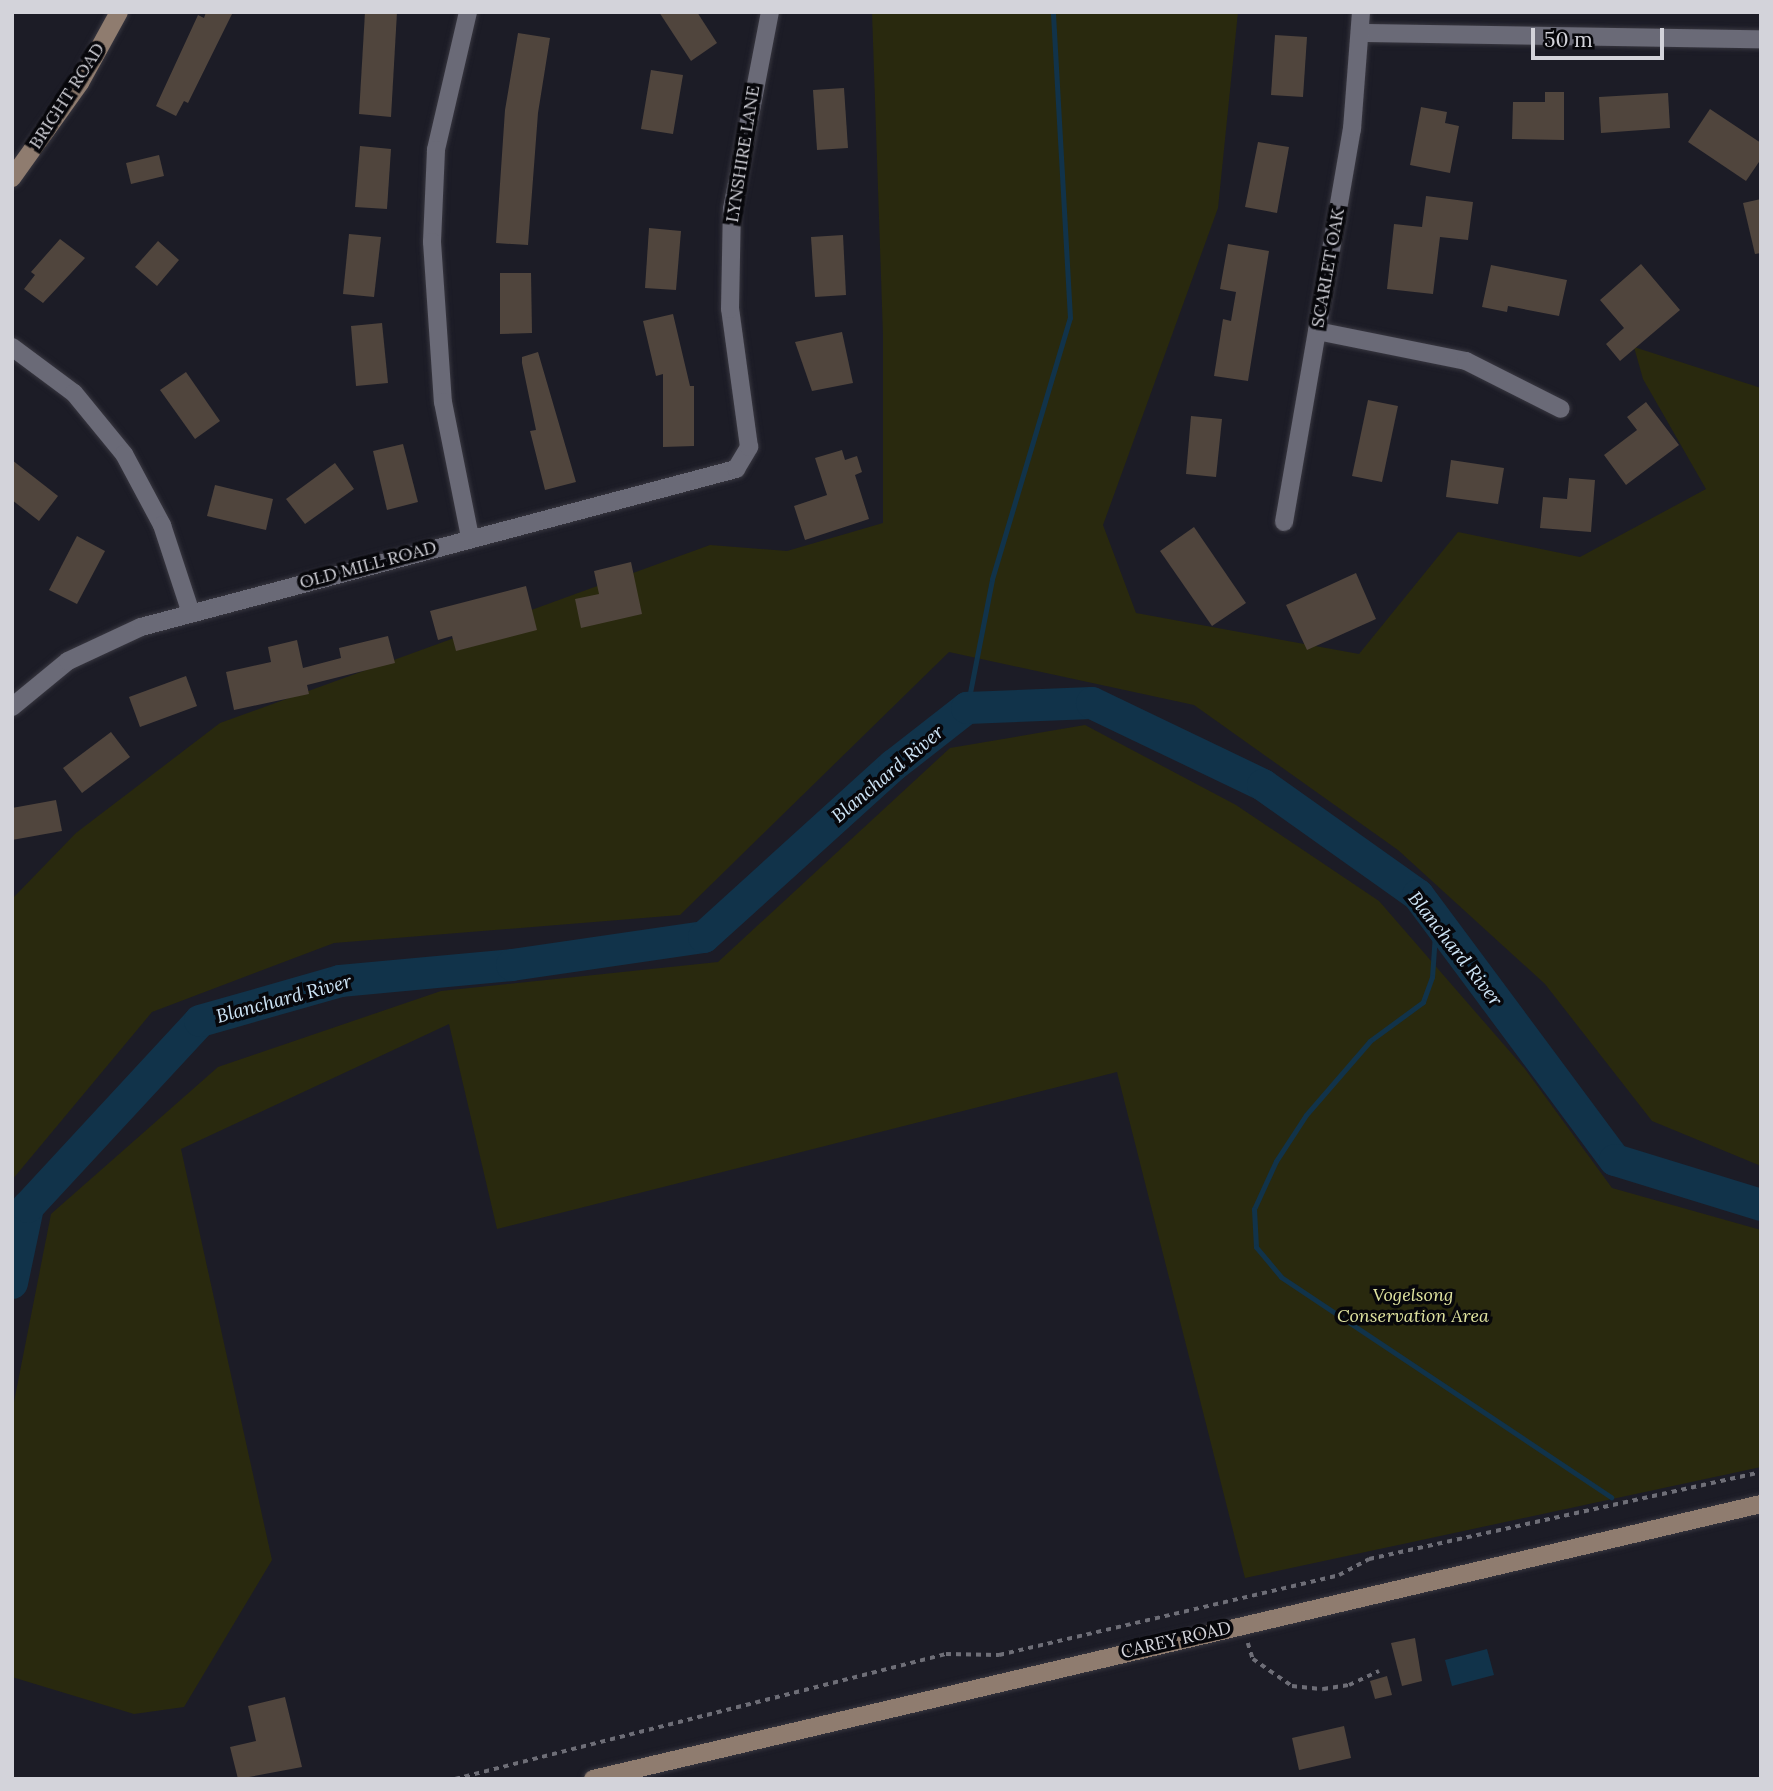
<!DOCTYPE html>
<html>
<head>
<meta charset="utf-8">
<style>
  body { margin:0 }
  #map { position:relative; width:1773px; height:1791px; overflow:hidden; background:#1c1c26; font-family:Lora,serif }
  div>[style] { position:absolute }
  [style*='--x'] { left:calc(var(--x)*1px); top:calc(var(--y)*1px); width:calc(var(--w)*1px); rotate:calc(var(--a)*1deg) }
  .green>* { inset:0; background:#29290e }
  .water>* { inset:0; background:#11334a }
  .stream>* { height:5px; margin:-2.5px; padding:0 2.5px; transform-origin:2.5px; border-radius:2.5px; background:#11334a }
  .river>* { height:32px; margin:-16px; padding:0 16px; transform-origin:16px; border-radius:16px; background:#11334a }
  .building>* { inset:0; background:#50453d }
  .path>* { height:3.5px; margin-top:-1.75px; transform-origin:0; background:repeating-linear-gradient(90deg,#6e6e77 0 5px,transparent 0 10px) }
  .roads { filter:drop-shadow(0 0 2px #383740) drop-shadow(0 0 2px #383740) }
  .minor>* { height:18px; margin:-9px; padding:0 9px; transform-origin:9px; border-radius:9px; background:#6a6a77 }
  .secondary>* { height:18px; margin:-9px; padding:0 9px; transform-origin:9px; border-radius:9px; background:#8f7c6f }
  span { translate:-50% -50%; white-space:nowrap; text-align:center; line-height:1.15; -webkit-text-stroke:7px #07070b; paint-order:stroke }
  .street-label { font-size:18px; color:#d3d3da }
  .park-label { font-size:18px; color:#e1e4a0; font-style:italic }
  .water-label { font-size:19px; color:#cee5f7; font-style:italic }
  .frame { position:absolute; inset:0; border:14px solid #d3d3da; pointer-events:none }
  .scale { position:absolute; left:1531px; top:28px; width:133px; height:32px; box-sizing:border-box; border:4px solid #d3d3da; border-top:0; padding-left:9px; font-size:21px; line-height:24px; white-space:nowrap; color:#d3d3da; -webkit-text-stroke:5px #07070b; paint-order:stroke }
</style>
</head>
<body>
<div id="map">
  <div class="green">
    <div style="clip-path:polygon(872px 12px,1238px 12px,1218px 208px,1103px 525px,1136px 613px,1359px 654px,1458px 532px,1580px 557px,1706px 489px,1643px 379px,1634px 347px,1761px 388px,1761px 1166px,1652px 1121px,1545px 984px,1398px 850px,1194px 705px,949px 652px,680px 915px,334px 943px,152px 1012px,12px 1180px,12px 899px,76px 833px,220px 723px,710px 545px,787px 551px,883px 523px,883px 335px)"></div>
    <div style="clip-path:polygon(1085px 725px,1236px 805px,1379px 901px,1525px 1069px,1612px 1188px,1761px 1230px,1761px 1467px,1245px 1578px,1117px 1072px,497px 1229px,449px 1024px,181px 1149px,272px 1560px,184px 1707px,134px 1714px,12px 1677px,12px 1412px,51px 1214px,218px 1067px,441px 991px,718px 962px,950px 748px)"></div>
  </div>
  <div class="water">
    <div style="clip-path:polygon(1487px 1649px,1494px 1675px,1452px 1686px,1445px 1660px)"></div>
  </div>
  <div class="stream">
    <div style="--x:967;--y:708;--w:131;--a:-79"></div>
    <div style="--x:992;--y:579;--w:272;--a:-73.4"></div>
    <div style="--x:1070;--y:318;--w:306;--a:-93.2"></div>
    <div style="--x:1436;--y:919;--w:58;--a:93.9"></div>
    <div style="--x:1432;--y:977;--w:27;--a:110"></div>
    <div style="--x:1423;--y:1002;--w:66;--a:143.7"></div>
    <div style="--x:1370;--y:1041;--w:98;--a:130.9"></div>
    <div style="--x:1306;--y:1115;--w:55;--a:123.1"></div>
    <div style="--x:1276;--y:1161;--w:53;--a:114.6"></div>
    <div style="--x:1254;--y:1209;--w:38;--a:87"></div>
    <div style="--x:1256;--y:1247;--w:39;--a:50"></div>
    <div style="--x:1281;--y:1277;--w:397;--a:33.7"></div>
  </div>
  <div class="river">
    <div style="--x:12;--y:1283;--w:78;--a:-78.1"></div>
    <div style="--x:28;--y:1207;--w:253;--a:-47.2"></div>
    <div style="--x:200;--y:1021;--w:146;--a:-15.9"></div>
    <div style="--x:340;--y:981;--w:173;--a:-5.3"></div>
    <div style="--x:512;--y:965;--w:194;--a:-8.3"></div>
    <div style="--x:704;--y:937;--w:256;--a:-42.2"></div>
    <div style="--x:894;--y:765;--w:93;--a:-38"></div>
    <div style="--x:967;--y:708;--w:125;--a:-2.3"></div>
    <div style="--x:1092;--y:703;--w:190;--a:25.6"></div>
    <div style="--x:1263;--y:785;--w:190;--a:35.4"></div>
    <div style="--x:1418;--y:895;--w:330;--a:53.4"></div>
    <div style="--x:1615;--y:1160;--w:153;--a:17.1"></div>
  </div>
  <div class="building">
    <div style="clip-path:polygon(206px 12px,233px 12px,188px 103px,184px 101px,176px 116px,156px 106px,198px 15px,204px 18px)"></div>
    <div style="clip-path:polygon(365px 12px,397px 12px,391px 117px,359px 114px)"></div>
    <div style="clip-path:polygon(659px 12px,697px 12px,717px 43px,691px 61px)"></div>
    <div style="clip-path:polygon(518px 33px,550px 38px,538px 113px,528px 245px,496px 243px,505px 110px)"></div>
    <div style="clip-path:polygon(1275px 35px,1307px 37px,1303px 97px,1271px 95px)"></div>
    <div style="clip-path:polygon(651px 70px,683px 75px,673px 134px,641px 129px)"></div>
    <div style="clip-path:polygon(844px 88px,848px 148px,817px 150px,813px 90px)"></div>
    <div style="clip-path:polygon(1545px 92px,1564px 92px,1564px 140px,1512px 139px,1513px 102px,1545px 102px)"></div>
    <div style="clip-path:polygon(1668px 93px,1670px 128px,1601px 133px,1599px 97px)"></div>
    <div style="clip-path:polygon(1421px 107px,1447px 112px,1445px 123px,1459px 126px,1450px 173px,1410px 165px)"></div>
    <div style="clip-path:polygon(1710px 109px,1761px 143px,1761px 159px,1746px 181px,1688px 142px)"></div>
    <div style="clip-path:polygon(1258px 142px,1289px 147px,1277px 213px,1245px 207px)"></div>
    <div style="clip-path:polygon(360px 146px,391px 149px,387px 209px,355px 207px)"></div>
    <div style="clip-path:polygon(159px 155px,164px 176px,131px 184px,126px 163px)"></div>
    <div style="clip-path:polygon(1426px 196px,1473px 202px,1468px 240px,1440px 237px,1433px 294px,1387px 289px,1394px 224px,1422px 227px)"></div>
    <div style="clip-path:polygon(1761px 199px,1761px 253px,1755px 254px,1743px 203px)"></div>
    <div style="clip-path:polygon(649px 228px,681px 231px,676px 290px,645px 288px)"></div>
    <div style="clip-path:polygon(349px 234px,381px 237px,374px 297px,343px 294px)"></div>
    <div style="clip-path:polygon(843px 235px,846px 295px,815px 297px,811px 237px)"></div>
    <div style="clip-path:polygon(60px 239px,85px 258px,43px 303px,24px 289px,35px 275px,31px 272px)"></div>
    <div style="clip-path:polygon(158px 241px,179px 260px,157px 286px,135px 267px)"></div>
    <div style="clip-path:polygon(1228px 244px,1269px 251px,1248px 381px,1214px 376px,1223px 319px,1231px 321px,1236px 292px,1220px 289px)"></div>
    <div style="clip-path:polygon(1641px 264px,1680px 310px,1620px 361px,1606px 344px,1624px 328px,1600px 300px)"></div>
    <div style="clip-path:polygon(1491px 265px,1567px 280px,1559px 316px,1508px 306px,1507px 312px,1482px 307px)"></div>
    <div style="clip-path:polygon(500px 273px,531px 273px,532px 333px,500px 334px)"></div>
    <div style="clip-path:polygon(673px 314px,690px 386px,694px 386px,694px 446px,663px 447px,663px 374px,656px 376px,643px 321px)"></div>
    <div style="clip-path:polygon(382px 323px,388px 383px,356px 386px,351px 326px)"></div>
    <div style="clip-path:polygon(842px 332px,853px 383px,812px 391px,795px 342px)"></div>
    <div style="clip-path:polygon(538px 352px,576px 482px,545px 490px,530px 431px,536px 430px,522px 363px,522px 357px)"></div>
    <div style="clip-path:polygon(186px 372px,220px 421px,195px 439px,160px 390px)"></div>
    <div style="clip-path:polygon(1368px 400px,1398px 406px,1382px 482px,1352px 476px)"></div>
    <div style="clip-path:polygon(1646px 402px,1679px 445px,1626px 485px,1604px 455px,1637px 430px,1627px 417px)"></div>
    <div style="clip-path:polygon(1191px 416px,1222px 419px,1216px 477px,1186px 474px)"></div>
    <div style="clip-path:polygon(403px 444px,418px 502px,387px 510px,373px 451px)"></div>
    <div style="clip-path:polygon(842px 450px,845px 460px,857px 456px,862px 472px,855px 475px,869px 519px,805px 540px,794px 506px,827px 495px,815px 458px)"></div>
    <div style="clip-path:polygon(12px 460px,58px 496px,39px 521px,12px 500px)"></div>
    <div style="clip-path:polygon(1451px 460px,1504px 468px,1498px 504px,1446px 497px)"></div>
    <div style="clip-path:polygon(335px 463px,354px 489px,305px 524px,286px 499px)"></div>
    <div style="clip-path:polygon(1569px 478px,1595px 480px,1591px 532px,1540px 528px,1543px 497px,1567px 499px)"></div>
    <div style="clip-path:polygon(215px 485px,273px 499px,266px 530px,207px 516px)"></div>
    <div style="clip-path:polygon(1194px 527px,1246px 603px,1212px 626px,1160px 551px)"></div>
    <div style="clip-path:polygon(77px 536px,105px 551px,77px 604px,49px 590px)"></div>
    <div style="clip-path:polygon(631px 562px,642px 614px,581px 628px,575px 599px,599px 594px,594px 571px)"></div>
    <div style="clip-path:polygon(1356px 573px,1376px 619px,1307px 650px,1286px 605px)"></div>
    <div style="clip-path:polygon(526px 586px,537px 630px,456px 651px,452px 636px,438px 640px,430px 611px)"></div>
    <div style="clip-path:polygon(388px 636px,395px 663px,307px 685px,309px 694px,234px 710px,226px 672px,271px 662px,268px 647px,297px 640px,303px 668px,341px 658px,339px 648px)"></div>
    <div style="clip-path:polygon(186px 676px,197px 706px,140px 727px,129px 697px)"></div>
    <div style="clip-path:polygon(111px 732px,130px 757px,82px 793px,63px 768px)"></div>
    <div style="clip-path:polygon(56px 800px,62px 831px,12px 840px,12px 808px)"></div>
    <div style="clip-path:polygon(1415px 1638px,1422px 1681px,1402px 1686px,1391px 1643px)"></div>
    <div style="clip-path:polygon(1387px 1676px,1392px 1695px,1375px 1699px,1370px 1681px)"></div>
    <div style="clip-path:polygon(285px 1697px,302px 1767px,238px 1779px,230px 1747px,256px 1741px,248px 1706px)"></div>
    <div style="clip-path:polygon(1344px 1726px,1351px 1758px,1299px 1770px,1292px 1738px)"></div>
  </div>
  <div class="path">
    <div style="--x:1248;--y:1643;--w:17;--a:73"></div>
    <div style="--x:1253;--y:1659;--w:47;--a:34.7"></div>
    <div style="--x:1292;--y:1686;--w:31;--a:6"></div>
    <div style="--x:1323;--y:1689;--w:26;--a:-9"></div>
    <div style="--x:1349;--y:1685;--w:33;--a:-25"></div>
    <div style="--x:455;--y:1779;--w:507;--a:-14.28"></div>
    <div style="--x:946;--y:1654;--w:53;--a:1.1"></div>
    <div style="--x:999;--y:1655;--w:349;--a:-13.2"></div>
    <div style="--x:1339;--y:1575;--w:34;--a:-28"></div>
    <div style="--x:1369;--y:1559;--w:402;--a:-12.5"></div>
  </div>
  <div class="roads">
    <div class="minor">
      <div style="--x:468;--y:12;--w:142;--a:103.1"></div>
      <div style="--x:436;--y:150;--w:92;--a:92.5"></div>
      <div style="--x:432;--y:242;--w:160;--a:86.1"></div>
      <div style="--x:443;--y:402;--w:138;--a:78.7"></div>
      <div style="--x:1361;--y:33;--w:400;--a:0.9"></div>
      <div style="--x:1317;--y:331;--w:152;--a:11.4"></div>
      <div style="--x:1466;--y:361;--w:106;--a:26.8"></div>
      <div style="--x:12;--y:347;--w:77;--a:36.6"></div>
      <div style="--x:74;--y:393;--w:79;--a:50.7"></div>
      <div style="--x:124;--y:454;--w:81;--a:61.8"></div>
      <div style="--x:162;--y:525;--w:93;--a:71.8"></div>
      <div style="--x:1284;--y:522;--w:399;--a:-80.2"></div>
      <div style="--x:1352;--y:129;--w:117;--a:-85.6"></div>
      <div style="--x:12;--y:707;--w:72;--a:-39.4"></div>
      <div style="--x:68;--y:661;--w:81;--a:-25"></div>
      <div style="--x:141;--y:627;--w:616;--a:-14.87"></div>
      <div style="--x:736;--y:469;--w:26;--a:-59"></div>
      <div style="--x:749;--y:447;--w:139;--a:-97.8"></div>
      <div style="--x:730;--y:309;--w:100;--a:-88.9"></div>
      <div style="--x:732;--y:209;--w:201;--a:-79.1"></div>
    </div>
    <div class="secondary">
      <div style="--x:12;--y:178;--w:117;--a:-54.4"></div>
      <div style="--x:80;--y:83;--w:81;--a:-61.2"></div>
      <div style="--x:593;--y:1779;--w:1200;--a:-13.25"></div>
    </div>
  </div>
  <div class="street-label">
    <span style="left:67px;top:96px;rotate:-57deg">BRIGHT ROAD</span>
    <span style="left:743px;top:154px;rotate:-81deg">LYNSHIRE LANE</span>
    <span style="left:1328px;top:268px;rotate:-80deg">SCARLET OAK</span>
    <span style="left:368px;top:565px;rotate:-15deg">OLD MILL ROAD</span>
    <span style="left:1176px;top:1640px;rotate:-13deg">CAREY ROAD</span>
  </div>
  <div class="park-label">
    <span style="left:1413px;top:1306px">Vogelsong<br>Conservation Area</span>
  </div>
  <div class="water-label">
    <span style="left:888px;top:774px;rotate:-40deg">Blanchard River</span>
    <span style="left:1455px;top:949px;rotate:52deg">Blanchard River</span>
    <span style="left:284px;top:999px;rotate:-15deg">Blanchard River</span>
  </div>
  <div class="frame"></div>
  <div class="scale">50 m</div>
</div>
</body>
</html>
